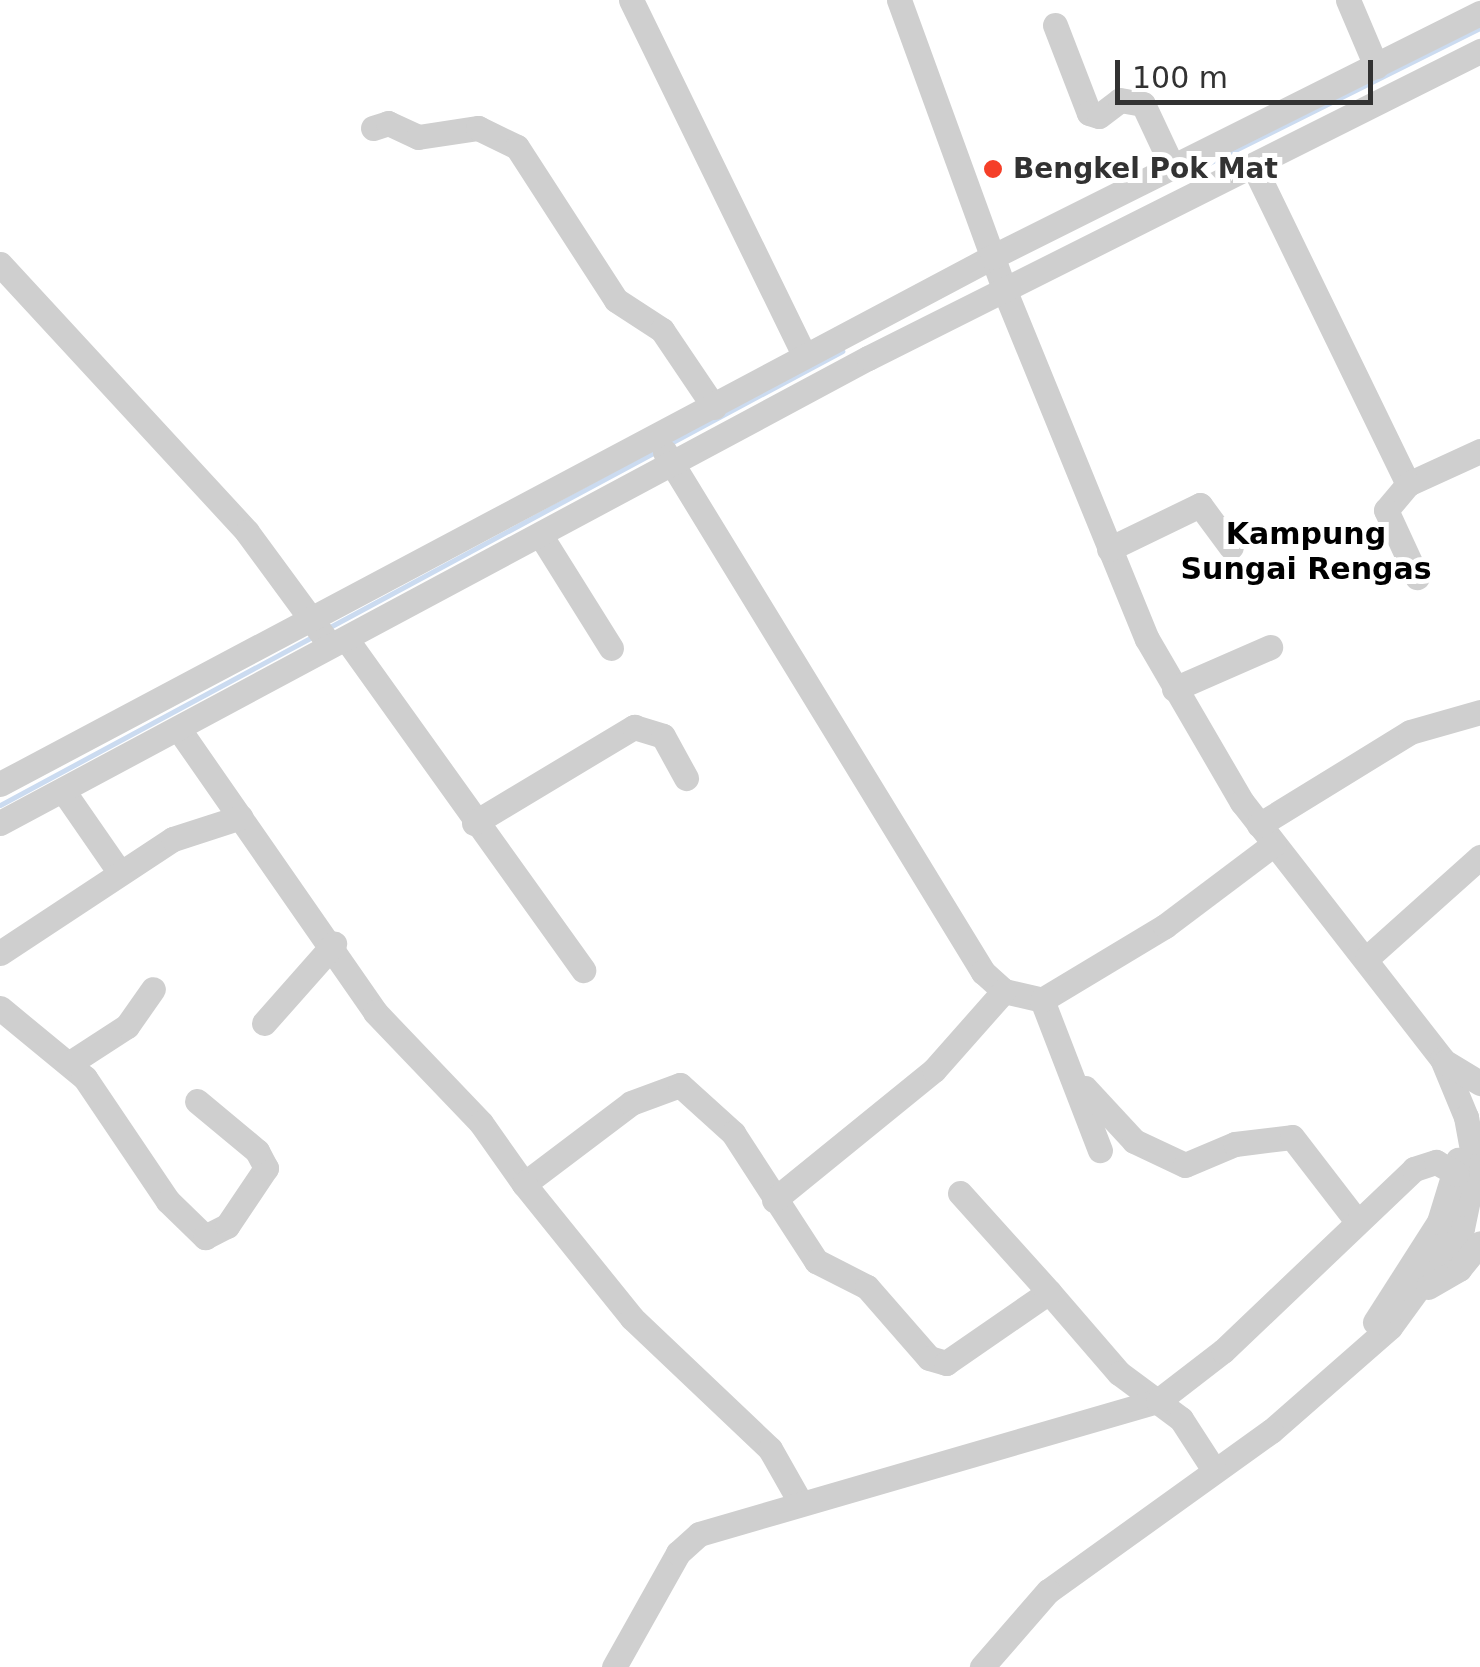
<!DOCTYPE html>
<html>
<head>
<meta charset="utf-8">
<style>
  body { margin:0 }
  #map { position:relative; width:1480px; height:1667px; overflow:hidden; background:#fff; font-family:"DejaVu Sans",sans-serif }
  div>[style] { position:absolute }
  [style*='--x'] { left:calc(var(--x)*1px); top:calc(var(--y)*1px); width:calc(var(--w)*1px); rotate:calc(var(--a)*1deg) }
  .stream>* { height:5px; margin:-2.5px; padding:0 2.5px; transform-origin:2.5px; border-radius:2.5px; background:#cbdbf0 }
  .minor>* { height:25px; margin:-12.5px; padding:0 12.5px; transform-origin:12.5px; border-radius:12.5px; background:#cfcfcf }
  .dots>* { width:28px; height:28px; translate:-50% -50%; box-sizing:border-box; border:5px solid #fff; border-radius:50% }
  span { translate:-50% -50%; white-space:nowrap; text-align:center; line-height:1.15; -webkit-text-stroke:10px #fff; paint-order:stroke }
  .poi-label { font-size:28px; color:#323232; font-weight:700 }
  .left { translate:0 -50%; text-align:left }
  .neighbourhood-label { font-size:30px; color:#000; font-weight:700 }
  .scale { position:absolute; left:1115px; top:60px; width:258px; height:45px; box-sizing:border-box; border:5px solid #323232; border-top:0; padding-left:12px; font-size:30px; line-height:35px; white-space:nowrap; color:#323232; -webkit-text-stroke:8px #fff; paint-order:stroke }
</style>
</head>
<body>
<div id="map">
  <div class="stream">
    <div style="--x:1181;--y:177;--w:334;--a:-26.5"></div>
    <div style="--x:667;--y:445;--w:199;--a:-28.2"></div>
    <div style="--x:328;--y:628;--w:374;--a:-28.3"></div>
    <div style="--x:0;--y:805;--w:357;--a:-28.3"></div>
  </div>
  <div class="minor">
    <div style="--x:631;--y:0;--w:396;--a:64"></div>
    <div style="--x:899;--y:0;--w:307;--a:70"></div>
    <div style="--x:1004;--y:289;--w:378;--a:67.8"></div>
    <div style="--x:1147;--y:639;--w:189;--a:59.8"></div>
    <div style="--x:1242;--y:802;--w:326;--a:52.1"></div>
    <div style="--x:1442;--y:1059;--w:63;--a:67.5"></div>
    <div style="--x:1466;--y:1117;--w:50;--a:79.6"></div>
    <div style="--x:1475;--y:1166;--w:63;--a:101.8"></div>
    <div style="--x:1462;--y:1228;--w:122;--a:126"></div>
    <div style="--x:1390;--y:1327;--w:158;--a:138.8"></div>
    <div style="--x:1271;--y:1431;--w:274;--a:144.3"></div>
    <div style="--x:1048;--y:1591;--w:101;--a:131"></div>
    <div style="--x:1348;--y:0;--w:72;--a:67"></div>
    <div style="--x:1055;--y:25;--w:94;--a:68.9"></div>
    <div style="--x:1089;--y:113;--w:10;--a:17"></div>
    <div style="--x:1099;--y:116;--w:26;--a:-37"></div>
    <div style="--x:1120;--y:100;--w:23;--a:10"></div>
    <div style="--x:1143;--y:104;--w:71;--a:64.9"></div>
    <div style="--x:373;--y:128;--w:16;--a:-18"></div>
    <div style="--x:388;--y:123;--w:33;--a:25"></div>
    <div style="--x:418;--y:137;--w:61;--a:-8.5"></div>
    <div style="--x:478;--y:128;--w:43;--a:26"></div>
    <div style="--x:517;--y:147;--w:182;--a:57.1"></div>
    <div style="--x:616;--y:300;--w:55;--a:33.1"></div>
    <div style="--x:662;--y:330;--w:93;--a:56"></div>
    <div style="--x:1253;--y:165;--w:355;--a:64.1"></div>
    <div style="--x:1408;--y:484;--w:79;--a:-24.6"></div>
    <div style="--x:0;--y:264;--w:364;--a:47.3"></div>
    <div style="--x:247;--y:532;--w:130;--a:53.7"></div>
    <div style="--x:665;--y:452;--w:610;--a:58.55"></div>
    <div style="--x:983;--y:972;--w:28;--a:42"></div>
    <div style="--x:1004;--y:991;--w:39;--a:13"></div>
    <div style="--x:1042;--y:1000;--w:161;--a:68.9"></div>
    <div style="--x:1408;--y:484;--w:34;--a:130"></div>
    <div style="--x:1386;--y:510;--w:74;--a:65.2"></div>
    <div style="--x:541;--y:536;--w:132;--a:58"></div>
    <div style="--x:1109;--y:549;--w:101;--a:-25.8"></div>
    <div style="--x:1200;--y:505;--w:52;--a:53.6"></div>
    <div style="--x:347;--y:640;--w:406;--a:54.4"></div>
    <div style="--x:1174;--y:689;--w:105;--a:-23.6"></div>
    <div style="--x:180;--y:731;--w:342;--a:55.2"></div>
    <div style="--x:375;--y:1012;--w:153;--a:46.3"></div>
    <div style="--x:481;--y:1123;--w:75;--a:54.8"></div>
    <div style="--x:524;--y:1184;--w:134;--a:-37.1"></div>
    <div style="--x:631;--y:1103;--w:52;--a:-20.2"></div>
    <div style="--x:680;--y:1085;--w:72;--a:42.2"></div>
    <div style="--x:733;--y:1133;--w:153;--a:57"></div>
    <div style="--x:816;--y:1261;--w:57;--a:27"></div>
    <div style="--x:867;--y:1287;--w:94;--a:48.9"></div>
    <div style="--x:929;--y:1358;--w:18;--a:16"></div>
    <div style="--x:946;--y:1363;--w:125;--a:-34.6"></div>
    <div style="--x:1049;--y:1292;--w:107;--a:49.2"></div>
    <div style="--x:1119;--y:1373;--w:77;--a:36.6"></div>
    <div style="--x:1181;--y:1419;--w:61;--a:57.1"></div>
    <div style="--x:0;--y:784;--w:1123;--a:-27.98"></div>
    <div style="--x:992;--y:257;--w:546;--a:-26.57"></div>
    <div style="--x:64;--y:792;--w:98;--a:55.3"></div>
    <div style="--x:0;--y:823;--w:985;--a:-28.18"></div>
    <div style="--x:868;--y:358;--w:685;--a:-26.64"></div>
    <div style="--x:474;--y:823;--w:187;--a:-31"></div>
    <div style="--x:634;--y:727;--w:30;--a:17"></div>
    <div style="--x:663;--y:736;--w:48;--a:61.3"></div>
    <div style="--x:1259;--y:825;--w:177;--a:-31.6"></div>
    <div style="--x:1410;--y:732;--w:73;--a:-15.9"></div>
    <div style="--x:0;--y:953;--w:207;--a:-33.4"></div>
    <div style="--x:173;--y:839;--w:71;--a:-17.9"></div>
    <div style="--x:1367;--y:958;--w:152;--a:-41.8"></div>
    <div style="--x:1042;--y:1000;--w:144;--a:-31"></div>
    <div style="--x:1165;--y:926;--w:136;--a:-37"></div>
    <div style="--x:0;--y:1008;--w:110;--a:39.5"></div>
    <div style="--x:85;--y:1078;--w:148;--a:56"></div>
    <div style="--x:168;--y:1201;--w:52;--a:44.2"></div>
    <div style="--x:205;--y:1237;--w:25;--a:-27"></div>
    <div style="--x:227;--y:1226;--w:70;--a:-56.1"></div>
    <div style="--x:266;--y:1168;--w:19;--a:-118"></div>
    <div style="--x:257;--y:1151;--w:78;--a:-140.2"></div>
    <div style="--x:264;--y:1023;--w:106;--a:-48.5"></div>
    <div style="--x:1445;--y:1062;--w:41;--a:31"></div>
    <div style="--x:70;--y:1063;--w:68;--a:-33"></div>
    <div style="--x:127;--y:1026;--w:45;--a:-54.9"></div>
    <div style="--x:1085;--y:1088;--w:72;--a:47.2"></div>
    <div style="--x:1134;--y:1141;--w:56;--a:25.2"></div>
    <div style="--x:1185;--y:1165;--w:54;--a:-22.8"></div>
    <div style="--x:1235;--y:1144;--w:57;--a:-7"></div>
    <div style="--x:1292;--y:1137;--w:105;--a:52.4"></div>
    <div style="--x:524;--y:1184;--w:172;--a:51.1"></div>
    <div style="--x:632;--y:1318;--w:190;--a:43.5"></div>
    <div style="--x:770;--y:1449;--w:59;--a:60.4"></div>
    <div style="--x:960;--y:1193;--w:133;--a:48"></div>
    <div style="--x:774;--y:1200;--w:206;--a:-39.1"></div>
    <div style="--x:934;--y:1070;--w:106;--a:-48.5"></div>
    <div style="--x:1428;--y:1287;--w:36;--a:-30"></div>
    <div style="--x:1459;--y:1269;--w:33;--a:-51"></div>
    <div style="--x:1375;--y:1322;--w:119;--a:-57.4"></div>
    <div style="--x:1439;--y:1222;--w:65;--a:-73"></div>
    <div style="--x:614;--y:1667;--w:131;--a:-60.7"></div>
    <div style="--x:678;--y:1553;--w:28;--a:-42"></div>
    <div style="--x:699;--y:1534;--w:478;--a:-16.2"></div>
    <div style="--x:1158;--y:1401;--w:82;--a:-37.6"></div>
    <div style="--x:1223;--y:1351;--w:264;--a:-43.6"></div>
    <div style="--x:1414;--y:1169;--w:23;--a:-18"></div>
    <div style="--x:1436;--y:1162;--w:24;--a:30"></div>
  </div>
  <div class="dots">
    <div style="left:993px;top:169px;background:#f53f28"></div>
  </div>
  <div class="poi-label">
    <span class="left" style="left:1013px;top:169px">Bengkel Pok Mat</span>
  </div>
  <div class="neighbourhood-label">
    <span style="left:1306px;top:551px">Kampung<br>Sungai Rengas</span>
  </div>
  <div class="scale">100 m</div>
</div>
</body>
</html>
